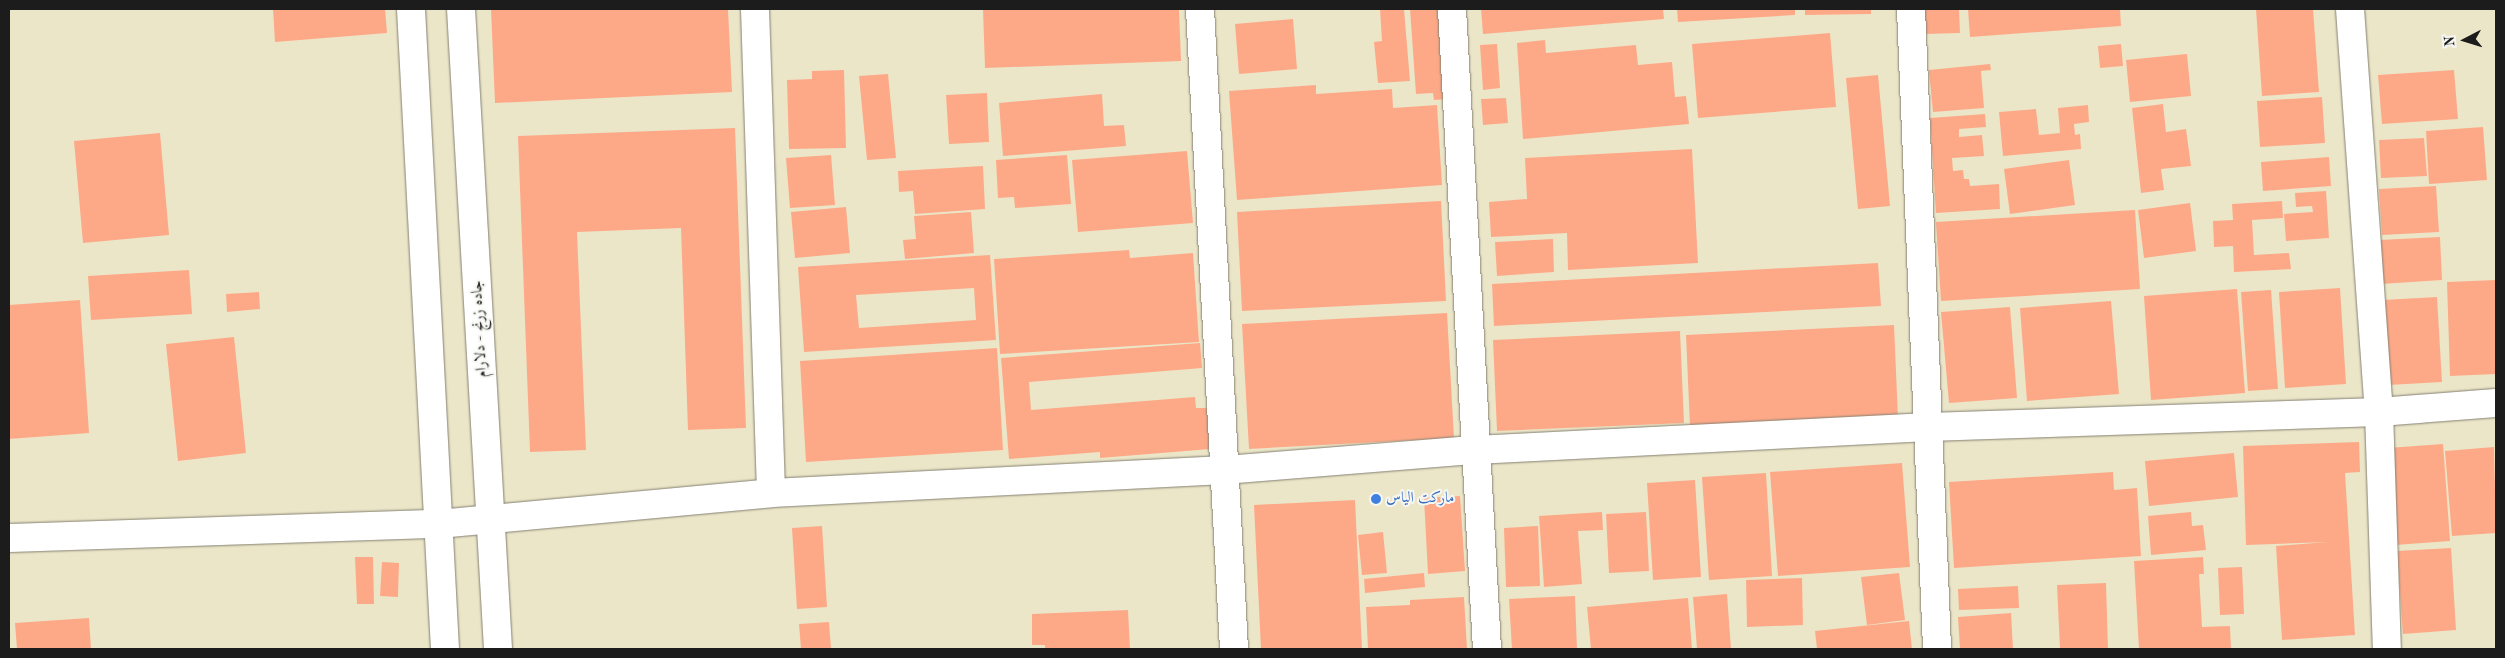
<!DOCTYPE html>
<html>
<head>
<meta charset="utf-8">
<style>
  body { margin:0 }
  #map { position:relative; width:2505px; height:658px; overflow:hidden; background:#ece6c9; font-family:"Old Standard TT",Amiri,serif }
  div>[style] { position:absolute }
  [style*='--x'] { left:calc(var(--x)*1px); top:calc(var(--y)*1px); width:calc(var(--w)*1px); rotate:calc(var(--a)*1deg) }
  .building>* { inset:0; background:#fda988 }
  .roads { filter:drop-shadow(0 0 1px #848172) drop-shadow(0 0 1px #848172) }
  .minor>* { height:28px; margin:-14px; padding:0 14px; transform-origin:14px; border-radius:14px; background:#fff }
  .highway>* { height:28px; margin:-14px; padding:0 14px; transform-origin:14px; border-radius:14px; background:#fff }
  .dots>* { width:14px; height:14px; translate:-50% -50%; box-sizing:border-box; border:2px solid #f6f6f2; border-radius:50% }
  span { translate:-50% -50%; white-space:nowrap; text-align:center; line-height:1.15; -webkit-text-stroke:4px #f6f6f2; paint-order:stroke }
  .street-label { font-size:15px; color:#1c1c1c }
  .shop-label { font-size:15px; color:#366cbe }
  .left { translate:0 -50%; text-align:left }
  .frame { position:absolute; inset:0; border:10px solid #1c1c1c; pointer-events:none }
  .north { position:absolute; left:2440px; top:15px; width:50px; height:50px; -webkit-text-stroke:4px #f6f6f2; paint-order:stroke; rotate:265deg; font-size:14px; font-weight:700; line-height:20px; text-align:center; color:#1c1c1c }
  .north::after { content:''; display:block; margin:auto; width:18px; height:22px; background:#1c1c1c; clip-path:polygon(50% 0,100% 100%,50% 72%,0 100%) }
</style>
</head>
<body>
<div id="map">
  <div class="building">
    <div style="clip-path:polygon(273px 9px,385px 9px,387px 33px,275px 42px)"></div>
    <div style="clip-path:polygon(491px 9px,728px 9px,732px 92px,495px 103px)"></div>
    <div style="clip-path:polygon(983px 9px,1179px 9px,1181px 61px,985px 68px)"></div>
    <div style="clip-path:polygon(1380px 9px,1404px 9px,1410px 81px,1378px 83px,1374px 42px,1382px 41px)"></div>
    <div style="clip-path:polygon(1410px 9px,1444px 9px,1450px 99px,1434px 100px,1433px 93px,1416px 94px)"></div>
    <div style="clip-path:polygon(1481px 9px,1663px 9px,1664px 19px,1483px 34px)"></div>
    <div style="clip-path:polygon(1677px 9px,1795px 9px,1795px 15px,1678px 22px)"></div>
    <div style="clip-path:polygon(1805px 9px,1871px 9px,1871px 14px,1805px 15px)"></div>
    <div style="clip-path:polygon(1924px 9px,1959px 9px,1960px 33px,1925px 34px)"></div>
    <div style="clip-path:polygon(1968px 9px,2120px 9px,2121px 26px,1970px 37px)"></div>
    <div style="clip-path:polygon(2256px 9px,2313px 9px,2319px 92px,2262px 96px)"></div>
    <div style="clip-path:polygon(1293px 19px,1297px 69px,1239px 74px,1235px 24px)"></div>
    <div style="clip-path:polygon(1830px 33px,1836px 107px,1698px 118px,1692px 44px)"></div>
    <div style="clip-path:polygon(1545px 40px,1546px 53px,1636px 45px,1638px 65px,1672px 62px,1675px 97px,1686px 96px,1689px 124px,1523px 139px,1517px 43px)"></div>
    <div style="clip-path:polygon(1497px 44px,1500px 88px,1483px 90px,1480px 45px)"></div>
    <div style="clip-path:polygon(2121px 44px,2123px 66px,2100px 68px,2098px 46px)"></div>
    <div style="clip-path:polygon(2187px 54px,2191px 96px,2130px 102px,2126px 60px)"></div>
    <div style="clip-path:polygon(1990px 64px,1991px 70px,1981px 71px,1984px 108px,1933px 112px,1929px 70px)"></div>
    <div style="clip-path:polygon(844px 70px,846px 148px,789px 149px,787px 80px,812px 79px,812px 71px)"></div>
    <div style="clip-path:polygon(2454px 70px,2458px 119px,2382px 124px,2378px 75px)"></div>
    <div style="clip-path:polygon(888px 74px,896px 158px,867px 160px,859px 76px)"></div>
    <div style="clip-path:polygon(1878px 75px,1890px 206px,1858px 209px,1846px 78px)"></div>
    <div style="clip-path:polygon(1316px 85px,1316px 94px,1392px 89px,1393px 108px,1437px 105px,1442px 185px,1237px 200px,1229px 91px)"></div>
    <div style="clip-path:polygon(987px 93px,989px 142px,949px 144px,946px 95px)"></div>
    <div style="clip-path:polygon(1102px 94px,1104px 126px,1124px 125px,1126px 146px,1003px 156px,999px 103px)"></div>
    <div style="clip-path:polygon(2322px 97px,2325px 143px,2260px 147px,2257px 101px)"></div>
    <div style="clip-path:polygon(1506px 98px,1508px 123px,1483px 125px,1481px 99px)"></div>
    <div style="clip-path:polygon(2163px 104px,2166px 132px,2186px 129px,2191px 166px,2161px 169px,2164px 190px,2141px 193px,2132px 108px)"></div>
    <div style="clip-path:polygon(2088px 105px,2089px 122px,2074px 124px,2075px 135px,2080px 134px,2081px 149px,2003px 156px,1999px 112px,2036px 109px,2039px 135px,2060px 133px,2058px 108px)"></div>
    <div style="clip-path:polygon(1985px 114px,1986px 127px,1959px 129px,1959px 137px,1982px 135px,1984px 156px,1952px 158px,1953px 171px,1963px 170px,1964px 179px,1969px 179px,1970px 186px,1999px 184px,2000px 209px,1936px 213px,1930px 118px)"></div>
    <div style="clip-path:polygon(2483px 127px,2487px 180px,2429px 184px,2426px 131px)"></div>
    <div style="clip-path:polygon(735px 128px,746px 428px,688px 430px,681px 228px,577px 232px,586px 450px,530px 452px,518px 136px)"></div>
    <div style="clip-path:polygon(160px 133px,169px 235px,83px 243px,74px 141px)"></div>
    <div style="clip-path:polygon(2424px 138px,2427px 176px,2381px 178px,2379px 140px)"></div>
    <div style="clip-path:polygon(1692px 149px,1698px 263px,1568px 270px,1567px 233px,1491px 237px,1489px 202px,1527px 199px,1525px 158px)"></div>
    <div style="clip-path:polygon(1187px 151px,1193px 223px,1078px 232px,1072px 160px)"></div>
    <div style="clip-path:polygon(831px 155px,835px 205px,790px 208px,786px 158px)"></div>
    <div style="clip-path:polygon(1067px 155px,1071px 204px,1015px 208px,1014px 197px,998px 198px,996px 160px)"></div>
    <div style="clip-path:polygon(2329px 157px,2331px 186px,2263px 191px,2261px 162px)"></div>
    <div style="clip-path:polygon(2069px 160px,2075px 205px,2010px 214px,2004px 169px)"></div>
    <div style="clip-path:polygon(983px 166px,985px 209px,915px 214px,913px 191px,899px 192px,898px 171px)"></div>
    <div style="clip-path:polygon(2436px 186px,2439px 232px,2382px 235px,2379px 189px)"></div>
    <div style="clip-path:polygon(2326px 191px,2329px 238px,2286px 241px,2284px 214px,2313px 212px,2312px 206px,2296px 207px,2295px 193px)"></div>
    <div style="clip-path:polygon(1441px 201px,1446px 301px,1242px 311px,1237px 212px)"></div>
    <div style="clip-path:polygon(2282px 201px,2283px 218px,2252px 220px,2254px 255px,2289px 253px,2291px 269px,2234px 272px,2233px 246px,2214px 247px,2213px 221px,2233px 220px,2232px 204px)"></div>
    <div style="clip-path:polygon(2190px 203px,2196px 251px,2144px 258px,2138px 210px)"></div>
    <div style="clip-path:polygon(846px 207px,850px 253px,795px 258px,791px 212px)"></div>
    <div style="clip-path:polygon(2135px 210px,2140px 289px,1941px 301px,1936px 222px)"></div>
    <div style="clip-path:polygon(971px 212px,974px 253px,905px 259px,903px 240px,916px 239px,914px 216px)"></div>
    <div style="clip-path:polygon(2440px 237px,2442px 280px,2381px 284px,2379px 240px)"></div>
    <div style="clip-path:polygon(1553px 239px,1554px 272px,1497px 276px,1495px 242px)"></div>
    <div style="clip-path:polygon(1129px 250px,1130px 258px,1193px 253px,1199px 342px,1000px 354px,994px 259px)"></div>
    <div style="clip-path:polygon(evenodd,990px 255px,996px 340px,804px 352px,798px 267px,990px 255px,974px 288px,976px 320px,859px 328px,856px 295px,974px 288px)"></div>
    <div style="clip-path:polygon(1878px 263px,1881px 306px,1494px 326px,1492px 284px)"></div>
    <div style="clip-path:polygon(189px 270px,192px 314px,91px 320px,88px 276px)"></div>
    <div style="clip-path:polygon(2496px 280px,2496px 374px,2450px 376px,2447px 282px)"></div>
    <div style="clip-path:polygon(2340px 288px,2346px 384px,2285px 388px,2279px 292px)"></div>
    <div style="clip-path:polygon(2237px 289px,2245px 393px,2151px 400px,2144px 296px)"></div>
    <div style="clip-path:polygon(2271px 290px,2278px 389px,2248px 391px,2241px 292px)"></div>
    <div style="clip-path:polygon(259px 292px,260px 309px,227px 312px,226px 294px)"></div>
    <div style="clip-path:polygon(2437px 297px,2442px 382px,2388px 385px,2383px 300px)"></div>
    <div style="clip-path:polygon(80px 300px,89px 433px,9px 439px,9px 305px)"></div>
    <div style="clip-path:polygon(2111px 301px,2119px 394px,2027px 401px,2020px 308px)"></div>
    <div style="clip-path:polygon(2010px 307px,2017px 398px,1949px 403px,1941px 312px)"></div>
    <div style="clip-path:polygon(1447px 313px,1454px 438px,1249px 449px,1242px 324px)"></div>
    <div style="clip-path:polygon(1894px 325px,1898px 418px,1690px 427px,1686px 335px)"></div>
    <div style="clip-path:polygon(1680px 331px,1684px 423px,1497px 431px,1493px 340px)"></div>
    <div style="clip-path:polygon(234px 337px,246px 453px,178px 461px,166px 344px)"></div>
    <div style="clip-path:polygon(1200px 343px,1202px 368px,1029px 382px,1031px 410px,1195px 397px,1196px 408px,1207px 408px,1210px 449px,1100px 458px,1100px 452px,1009px 459px,1001px 358px)"></div>
    <div style="clip-path:polygon(997px 348px,1003px 450px,806px 462px,800px 361px)"></div>
    <div style="clip-path:polygon(2359px 442px,2360px 472px,2345px 473px,2355px 635px,2282px 640px,2276px 546px,2328px 542px,2246px 545px,2243px 446px)"></div>
    <div style="clip-path:polygon(2443px 444px,2450px 541px,2395px 545px,2388px 448px)"></div>
    <div style="clip-path:polygon(2494px 447px,2496px 533px,2452px 536px,2445px 451px)"></div>
    <div style="clip-path:polygon(2234px 453px,2238px 497px,2149px 506px,2145px 461px)"></div>
    <div style="clip-path:polygon(1902px 463px,1910px 567px,1778px 576px,1770px 472px)"></div>
    <div style="clip-path:polygon(2113px 472px,2114px 490px,2137px 488px,2141px 556px,1954px 568px,1949px 482px)"></div>
    <div style="clip-path:polygon(1766px 473px,1772px 576px,1709px 580px,1702px 477px)"></div>
    <div style="clip-path:polygon(1695px 480px,1701px 577px,1653px 580px,1647px 483px)"></div>
    <div style="clip-path:polygon(1460px 496px,1465px 571px,1428px 574px,1424px 498px)"></div>
    <div style="clip-path:polygon(1355px 500px,1362px 649px,1261px 649px,1254px 505px)"></div>
    <div style="clip-path:polygon(1602px 512px,1603px 530px,1578px 531px,1582px 584px,1544px 587px,1539px 516px)"></div>
    <div style="clip-path:polygon(1646px 512px,1649px 571px,1609px 573px,1606px 514px)"></div>
    <div style="clip-path:polygon(2191px 512px,2192px 526px,2203px 525px,2206px 550px,2151px 555px,2148px 516px)"></div>
    <div style="clip-path:polygon(822px 526px,827px 607px,797px 609px,792px 528px)"></div>
    <div style="clip-path:polygon(1538px 526px,1540px 586px,1506px 587px,1504px 528px)"></div>
    <div style="clip-path:polygon(1383px 532px,1387px 573px,1362px 575px,1358px 535px)"></div>
    <div style="clip-path:polygon(2451px 548px,2456px 630px,2403px 634px,2397px 551px)"></div>
    <div style="clip-path:polygon(355px 557px,373px 557px,374px 604px,357px 604px)"></div>
    <div style="clip-path:polygon(2203px 557px,2204px 574px,2199px 574px,2202px 627px,2230px 626px,2231px 649px,2139px 649px,2134px 561px)"></div>
    <div style="clip-path:polygon(382px 562px,399px 563px,398px 597px,380px 596px)"></div>
    <div style="clip-path:polygon(2242px 567px,2244px 614px,2220px 615px,2218px 568px)"></div>
    <div style="clip-path:polygon(1424px 573px,1425px 587px,1365px 593px,1364px 579px)"></div>
    <div style="clip-path:polygon(1899px 573px,1905px 620px,1867px 625px,1861px 577px)"></div>
    <div style="clip-path:polygon(1802px 578px,1803px 625px,1747px 627px,1746px 580px)"></div>
    <div style="clip-path:polygon(2106px 583px,2108px 649px,2060px 649px,2057px 585px)"></div>
    <div style="clip-path:polygon(2018px 586px,2019px 608px,1959px 610px,1958px 589px)"></div>
    <div style="clip-path:polygon(1727px 594px,1731px 649px,1697px 649px,1693px 597px)"></div>
    <div style="clip-path:polygon(1575px 596px,1577px 649px,1512px 649px,1509px 599px)"></div>
    <div style="clip-path:polygon(1464px 597px,1467px 649px,1368px 649px,1366px 607px,1410px 605px,1410px 600px)"></div>
    <div style="clip-path:polygon(1688px 598px,1692px 649px,1591px 649px,1587px 607px)"></div>
    <div style="clip-path:polygon(1128px 610px,1130px 649px,1045px 649px,1045px 645px,1032px 645px,1032px 614px)"></div>
    <div style="clip-path:polygon(2011px 613px,2013px 649px,1960px 649px,1958px 617px)"></div>
    <div style="clip-path:polygon(89px 618px,91px 649px,17px 649px,15px 623px)"></div>
    <div style="clip-path:polygon(1909px 621px,1912px 649px,1817px 649px,1815px 631px)"></div>
    <div style="clip-path:polygon(829px 622px,831px 649px,801px 649px,799px 624px)"></div>
  </div>
  <div class="roads">
    <div class="minor">
      <div style="--x:755;--y:9;--w:484;--a:88.1"></div>
      <div style="--x:1200;--y:9;--w:641;--a:86.96"></div>
      <div style="--x:1452;--y:9;--w:641;--a:86.87"></div>
      <div style="--x:1911;--y:9;--w:641;--a:87.67"></div>
      <div style="--x:2350;--y:9;--w:404;--a:85.9"></div>
      <div style="--x:2379;--y:412;--w:237;--a:88.1"></div>
      <div style="--x:9;--y:538;--w:430;--a:-1.9"></div>
      <div style="--x:439;--y:524;--w:333;--a:-5.3"></div>
      <div style="--x:771;--y:493;--w:455;--a:-2.9"></div>
      <div style="--x:1225;--y:470;--w:250;--a:-4.6"></div>
      <div style="--x:1474;--y:450;--w:456;--a:-2.9"></div>
      <div style="--x:1929;--y:427;--w:450;--a:-1.9"></div>
      <div style="--x:2379;--y:412;--w:117;--a:-4.4"></div>
    </div>
    <div class="highway">
      <div style="--x:411;--y:9;--w:641;--a:86.96"></div>
      <div style="--x:461;--y:9;--w:641;--a:86.69"></div>
    </div>
  </div>
  <div class="dots">
    <div style="left:1376px;top:499px;background:#3f7fe0"></div>
  </div>
  <div class="street-label">
    <span style="left:480px;top:329px;rotate:-93deg">جاده زرنج - دلارام</span>
  </div>
  <div class="shop-label">
    <span class="left" style="left:1386px;top:499px">مارکت الیاس</span>
  </div>
  <div class="frame"></div>
  <div class="north">N</div>
</div>
</body>
</html>
